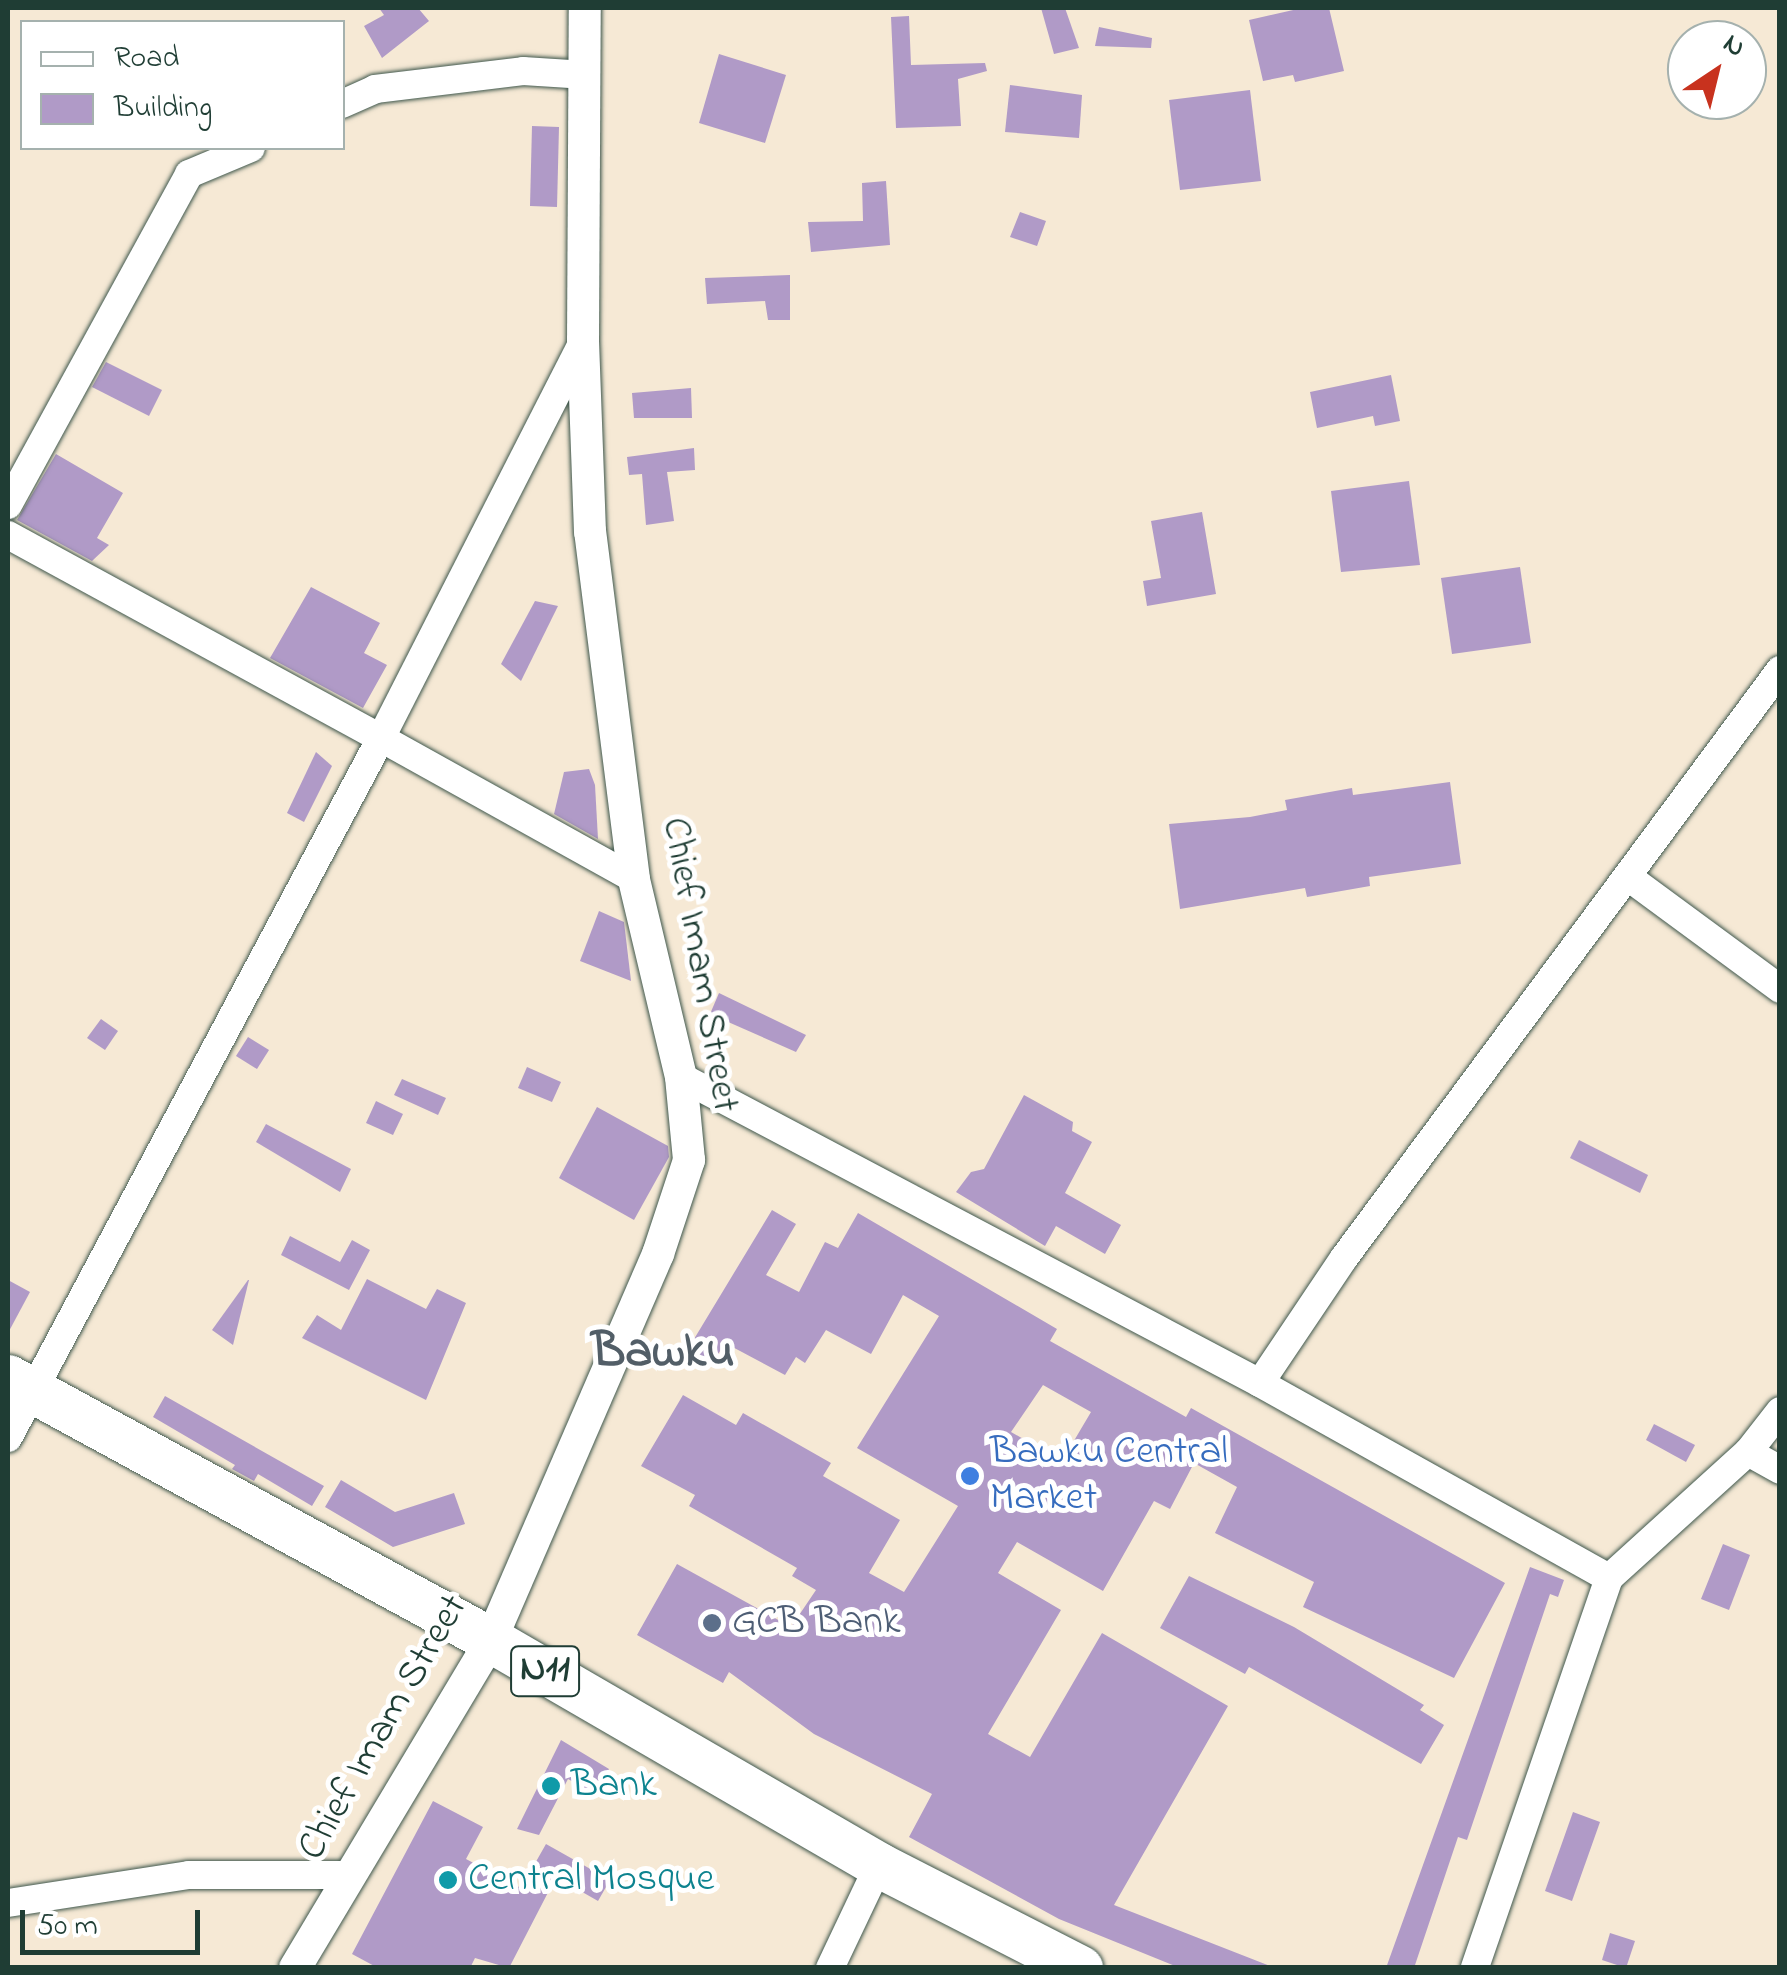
<!DOCTYPE html>
<html>
<head>
<meta charset="utf-8">
<style>
  body { margin:0 }
  #map { position:relative; width:1787px; height:1975px; overflow:hidden; background:#f6e9d5; font-family:"Indie Flower",sans-serif }
  div>[style] { position:absolute }
  [style*='--x'] { left:calc(var(--x)*1px); top:calc(var(--y)*1px); width:calc(var(--w)*1px); rotate:calc(var(--a)*1deg) }
  .building>* { inset:0; background:#b09ac7 }
  .roads { filter:drop-shadow(0 0 2px #3f574c) drop-shadow(0 0 2px #3f574c) }
  .minor>* { height:28px; margin:-14px; padding:0 14px; transform-origin:14px; border-radius:14px; background:#fff }
  .tertiary>* { height:32px; margin:-16px; padding:0 16px; transform-origin:16px; border-radius:16px; background:#fff }
  .trunk>* { height:45px; margin:-22.5px; padding:0 22.5px; transform-origin:22.5px; border-radius:22.5px; background:#fff }
  .dots>* { width:28px; height:28px; translate:-50% -50%; box-sizing:border-box; border:5px solid #fff; border-radius:50% }
  span { translate:-50% -50%; white-space:nowrap; text-align:center; line-height:1.15; -webkit-text-stroke:10px #fff; paint-order:stroke }
  .shield-label span { padding:2px 8px; background:#fff; border:2px solid; border-radius:8px; -webkit-text-stroke-width:0 }
  .shield-label { font-size:38px; color:#1f3d34; font-weight:700 }
  .street-label { font-size:40px; color:#1f3d34 }
  .shop-label { font-size:40px; color:#366cbe }
  .left { translate:0 -50%; text-align:left }
  .service-label { font-size:40px; color:#4e5e75 }
  .culture-label { font-size:40px; color:#0d838f }
  .district-label { font-size:50px; color:#525e67; font-weight:700 }
  .frame { position:absolute; inset:0; border:10px solid #1f3d34; pointer-events:none }
  .legend { position:absolute; left:20px; top:20px; width:325px; height:130px; box-sizing:border-box; background:#fff; border:2px solid #a5b1ae; margin:0; padding:12px 18px; list-style:none; font-size:30px; color:#1f3d34 }
  .legend li { display:flex; align-items:center; gap:20px; height:50px }
  .legend b { width:50px; border:2px solid #a5b1ae }
  .north { position:absolute; left:1667px; top:20px; width:100px; height:100px; box-sizing:border-box; background:#fff; border:2px solid #a5b1ae; border-radius:50%; rotate:35deg; font-size:28px; font-weight:700; line-height:40px; text-align:center; color:#1f3d34 }
  .north::after { content:''; display:block; margin:auto; width:35px; height:45px; background:#c8321e; clip-path:polygon(50% 0,100% 100%,50% 72%,0 100%) }
  .scale { position:absolute; left:20px; top:1910px; width:180px; height:45px; box-sizing:border-box; border:5px solid #1f3d34; border-top:0; padding-left:12px; font-size:30px; line-height:35px; white-space:nowrap; color:#1f3d34; -webkit-text-stroke:8px #fff; paint-order:stroke }
</style>
</head>
<body>
<div id="map">
  <div class="building">
    <div style="clip-path:polygon(379px 8px,418px 8px,429px 21px,382px 58px,364px 26px,384px 15px)"></div>
    <div style="clip-path:polygon(1041px 8px,1065px 8px,1079px 48px,1054px 54px)"></div>
    <div style="clip-path:polygon(1302px 8px,1329px 8px,1344px 71px,1295px 82px,1293px 75px,1263px 81px,1249px 20px)"></div>
    <div style="clip-path:polygon(909px 16px,911px 65px,985px 63px,987px 71px,958px 79px,961px 126px,896px 128px,891px 17px)"></div>
    <div style="clip-path:polygon(1099px 27px,1152px 38px,1151px 48px,1095px 46px)"></div>
    <div style="clip-path:polygon(719px 54px,786px 75px,765px 143px,699px 123px)"></div>
    <div style="clip-path:polygon(1010px 85px,1082px 95px,1079px 138px,1005px 132px)"></div>
    <div style="clip-path:polygon(1250px 90px,1261px 181px,1180px 190px,1169px 100px)"></div>
    <div style="clip-path:polygon(532px 126px,559px 127px,557px 207px,530px 206px)"></div>
    <div style="clip-path:polygon(886px 181px,890px 245px,811px 252px,808px 222px,863px 221px,862px 183px)"></div>
    <div style="clip-path:polygon(1020px 212px,1046px 221px,1037px 246px,1010px 237px)"></div>
    <div style="clip-path:polygon(790px 275px,790px 320px,768px 320px,765px 301px,707px 304px,705px 278px)"></div>
    <div style="clip-path:polygon(106px 362px,162px 390px,149px 416px,92px 387px)"></div>
    <div style="clip-path:polygon(1391px 375px,1400px 421px,1375px 426px,1373px 416px,1317px 428px,1310px 392px)"></div>
    <div style="clip-path:polygon(691px 388px,692px 418px,634px 418px,632px 393px)"></div>
    <div style="clip-path:polygon(694px 448px,695px 470px,667px 472px,674px 521px,646px 525px,642px 474px,629px 475px,627px 457px)"></div>
    <div style="clip-path:polygon(56px 454px,123px 493px,97px 538px,109px 545px,92px 561px,17px 520px)"></div>
    <div style="clip-path:polygon(1409px 481px,1420px 565px,1341px 572px,1331px 491px)"></div>
    <div style="clip-path:polygon(1202px 512px,1216px 594px,1147px 606px,1143px 581px,1161px 578px,1151px 521px)"></div>
    <div style="clip-path:polygon(1520px 567px,1531px 643px,1452px 654px,1441px 578px)"></div>
    <div style="clip-path:polygon(311px 587px,380px 623px,364px 653px,387px 665px,363px 708px,270px 658px)"></div>
    <div style="clip-path:polygon(535px 601px,558px 606px,521px 681px,501px 664px)"></div>
    <div style="clip-path:polygon(316px 752px,332px 766px,304px 822px,287px 813px)"></div>
    <div style="clip-path:polygon(589px 769px,595px 785px,598px 839px,554px 814px,564px 772px)"></div>
    <div style="clip-path:polygon(1450px 782px,1461px 864px,1369px 877px,1370px 886px,1307px 897px,1305px 888px,1180px 909px,1169px 824px,1250px 817px,1287px 810px,1285px 800px,1352px 788px,1353px 795px)"></div>
    <div style="clip-path:polygon(599px 911px,624px 922px,631px 981px,580px 961px)"></div>
    <div style="clip-path:polygon(719px 993px,806px 1035px,796px 1052px,710px 1014px)"></div>
    <div style="clip-path:polygon(101px 1019px,118px 1031px,105px 1050px,87px 1038px)"></div>
    <div style="clip-path:polygon(248px 1037px,269px 1050px,257px 1069px,236px 1056px)"></div>
    <div style="clip-path:polygon(527px 1067px,561px 1082px,552px 1102px,518px 1088px)"></div>
    <div style="clip-path:polygon(402px 1079px,446px 1098px,438px 1115px,394px 1095px)"></div>
    <div style="clip-path:polygon(1024px 1095px,1073px 1122px,1072px 1131px,1092px 1142px,1065px 1193px,1121px 1225px,1105px 1254px,1056px 1226px,1045px 1246px,956px 1192px,971px 1172px,984px 1169px)"></div>
    <div style="clip-path:polygon(376px 1101px,403px 1114px,393px 1135px,366px 1123px)"></div>
    <div style="clip-path:polygon(597px 1107px,668px 1146px,669px 1157px,634px 1220px,559px 1178px)"></div>
    <div style="clip-path:polygon(266px 1124px,351px 1169px,340px 1192px,256px 1142px)"></div>
    <div style="clip-path:polygon(1579px 1140px,1648px 1175px,1640px 1193px,1570px 1158px)"></div>
    <div style="clip-path:polygon(evenodd,772px 1210px,796px 1224px,766px 1275px,799px 1292px,825px 1242px,838px 1248px,858px 1213px,1057px 1329px,1050px 1341px,1186px 1417px,1191px 1408px,1505px 1583px,1454px 1678px,1303px 1607px,1314px 1582px,1215px 1533px,1237px 1487px,1194px 1463px,1170px 1509px,1154px 1501px,1103px 1591px,1017px 1542px,998px 1573px,1061px 1610px,988px 1734px,1030px 1757px,1102px 1633px,1228px 1706px,1114px 1905px,1275px 1968px,1180px 1968px,1059px 1919px,909px 1837px,932px 1794px,814px 1734px,729px 1672px,723px 1683px,637px 1635px,677px 1564px,791px 1627px,816px 1590px,792px 1576px,797px 1568px,689px 1506px,695px 1495px,641px 1466px,683px 1395px,736px 1425px,743px 1413px,831px 1463px,823px 1476px,900px 1520px,869px 1573px,904px 1592px,958px 1506px,857px 1448px,939px 1316px,903px 1295px,871px 1354px,826px 1330px,805px 1363px,796px 1357px,785px 1375px,725px 1343px,712px 1364px,688px 1349px,772px 1210px,1043px 1385px,1091px 1412px,1062px 1461px,1011px 1432px,1043px 1385px)"></div>
    <div style="clip-path:polygon(290px 1236px,340px 1262px,352px 1240px,370px 1250px,349px 1290px,281px 1255px)"></div>
    <div style="clip-path:polygon(367px 1279px,426px 1309px,437px 1289px,466px 1303px,426px 1400px,302px 1338px,317px 1315px,341px 1330px)"></div>
    <div style="clip-path:polygon(8px 1280px,30px 1292px,8px 1333px)"></div>
    <div style="clip-path:polygon(248px 1280px,249px 1280px,233px 1345px,212px 1330px)"></div>
    <div style="clip-path:polygon(165px 1396px,324px 1486px,312px 1506px,258px 1474px,254px 1481px,232px 1469px,235px 1465px,153px 1417px)"></div>
    <div style="clip-path:polygon(1654px 1424px,1695px 1445px,1686px 1462px,1646px 1440px)"></div>
    <div style="clip-path:polygon(341px 1480px,395px 1512px,454px 1493px,465px 1524px,393px 1547px,325px 1507px)"></div>
    <div style="clip-path:polygon(1723px 1544px,1750px 1555px,1729px 1610px,1701px 1599px)"></div>
    <div style="clip-path:polygon(1530px 1567px,1564px 1580px,1558px 1597px,1550px 1594px,1467px 1840px,1458px 1837px,1414px 1968px,1386px 1968px)"></div>
    <div style="clip-path:polygon(1189px 1576px,1294px 1627px,1424px 1705px,1420px 1710px,1444px 1725px,1421px 1764px,1249px 1667px,1245px 1674px,1160px 1628px)"></div>
    <div style="clip-path:polygon(561px 1740px,609px 1769px,595px 1794px,568px 1779px,539px 1835px,517px 1829px)"></div>
    <div style="clip-path:polygon(433px 1801px,483px 1827px,466px 1859px,521px 1888px,546px 1844px,610px 1880px,598px 1901px,556px 1877px,509px 1968px,475px 1958px,470px 1968px,378px 1968px,352px 1954px)"></div>
    <div style="clip-path:polygon(1573px 1812px,1600px 1822px,1572px 1901px,1545px 1891px)"></div>
    <div style="clip-path:polygon(1610px 1933px,1635px 1941px,1626px 1968px,1602px 1960px)"></div>
  </div>
  <div class="roads">
    <div class="minor">
      <div style="--x:342;--y:104;--w:36;--a:-24"></div>
      <div style="--x:375;--y:89;--w:149;--a:-6.9"></div>
      <div style="--x:523;--y:71;--w:63;--a:3.6"></div>
      <div style="--x:8;--y:505;--w:377;--a:-61.3"></div>
      <div style="--x:189;--y:174;--w:67;--a:-22.8"></div>
      <div style="--x:8;--y:535;--w:425;--a:28.6"></div>
      <div style="--x:381;--y:738;--w:445;--a:-63"></div>
      <div style="--x:1631;--y:879;--w:185;--a:36.4"></div>
      <div style="--x:681;--y:1077;--w:655;--a:27.86"></div>
      <div style="--x:1260;--y:1383;--w:151;--a:-56.1"></div>
      <div style="--x:1344;--y:1258;--w:732;--a:-53.44"></div>
      <div style="--x:1260;--y:1383;--w:400;--a:29.2"></div>
      <div style="--x:1609;--y:1578;--w:412;--a:109"></div>
      <div style="--x:8;--y:1438;--w:793;--a:-61.95"></div>
      <div style="--x:381;--y:738;--w:290;--a:29.1"></div>
      <div style="--x:1748;--y:1452;--w:37;--a:29"></div>
      <div style="--x:1609;--y:1578;--w:188;--a:-42.2"></div>
      <div style="--x:1748;--y:1452;--w:52;--a:-52"></div>
      <div style="--x:8;--y:1903;--w:183;--a:-8.8"></div>
      <div style="--x:189;--y:1875;--w:158;--a:0"></div>
      <div style="--x:830;--y:1968;--w:114;--a:-64.6"></div>
    </div>
    <div class="tertiary">
      <div style="--x:295;--y:1968;--w:382;--a:-59.1"></div>
      <div style="--x:491;--y:1640;--w:421;--a:-66.6"></div>
      <div style="--x:658;--y:1254;--w:99;--a:-71.7"></div>
      <div style="--x:689;--y:1160;--w:83;--a:-95.5"></div>
      <div style="--x:681;--y:1077;--w:204;--a:-103.4"></div>
      <div style="--x:634;--y:879;--w:350;--a:-97.2"></div>
      <div style="--x:590;--y:532;--w:190;--a:-92.1"></div>
      <div style="--x:583;--y:342;--w:334;--a:-89.7"></div>
    </div>
    <div class="trunk">
      <div style="--x:8;--y:1377;--w:550;--a:28.57"></div>
      <div style="--x:491;--y:1640;--w:449;--a:30.1"></div>
      <div style="--x:879;--y:1865;--w:226;--a:27.1"></div>
    </div>
  </div>
  <div class="dots">
    <div style="left:970px;top:1476px;background:#3f7fe0"></div>
    <div style="left:712px;top:1623px;background:#5c6f8a"></div>
    <div style="left:551px;top:1786px;background:#0f9aa8"></div>
    <div style="left:448px;top:1880px;background:#0f9aa8"></div>
  </div>
  <div class="shield-label">
    <span style="left:545px;top:1671px">N11</span>
  </div>
  <div class="street-label">
    <span style="left:699px;top:965px;rotate:80deg">Chief Imam Street</span>
    <span style="left:384px;top:1728px;rotate:-60deg">Chief Imam Street</span>
  </div>
  <div class="shop-label">
    <span class="left" style="left:990px;top:1476px">Bawku Central<br>Market</span>
  </div>
  <div class="service-label">
    <span class="left" style="left:732px;top:1623px">GCB Bank</span>
  </div>
  <div class="culture-label">
    <span class="left" style="left:571px;top:1786px">Bank</span>
    <span class="left" style="left:468px;top:1880px">Central Mosque</span>
  </div>
  <div class="district-label">
    <span style="left:663px;top:1353px">Bawku</span>
  </div>
  <div class="frame"></div>
  <ul class="legend">
  <li><b style="height:12px;background:#fff"></b>Road</li>
  <li><b style="height:28px;background:#b09ac7"></b>Building</li>
  </ul>
  <div class="north">N</div>
  <div class="scale">50 m</div>
</div>
</body>
</html>
